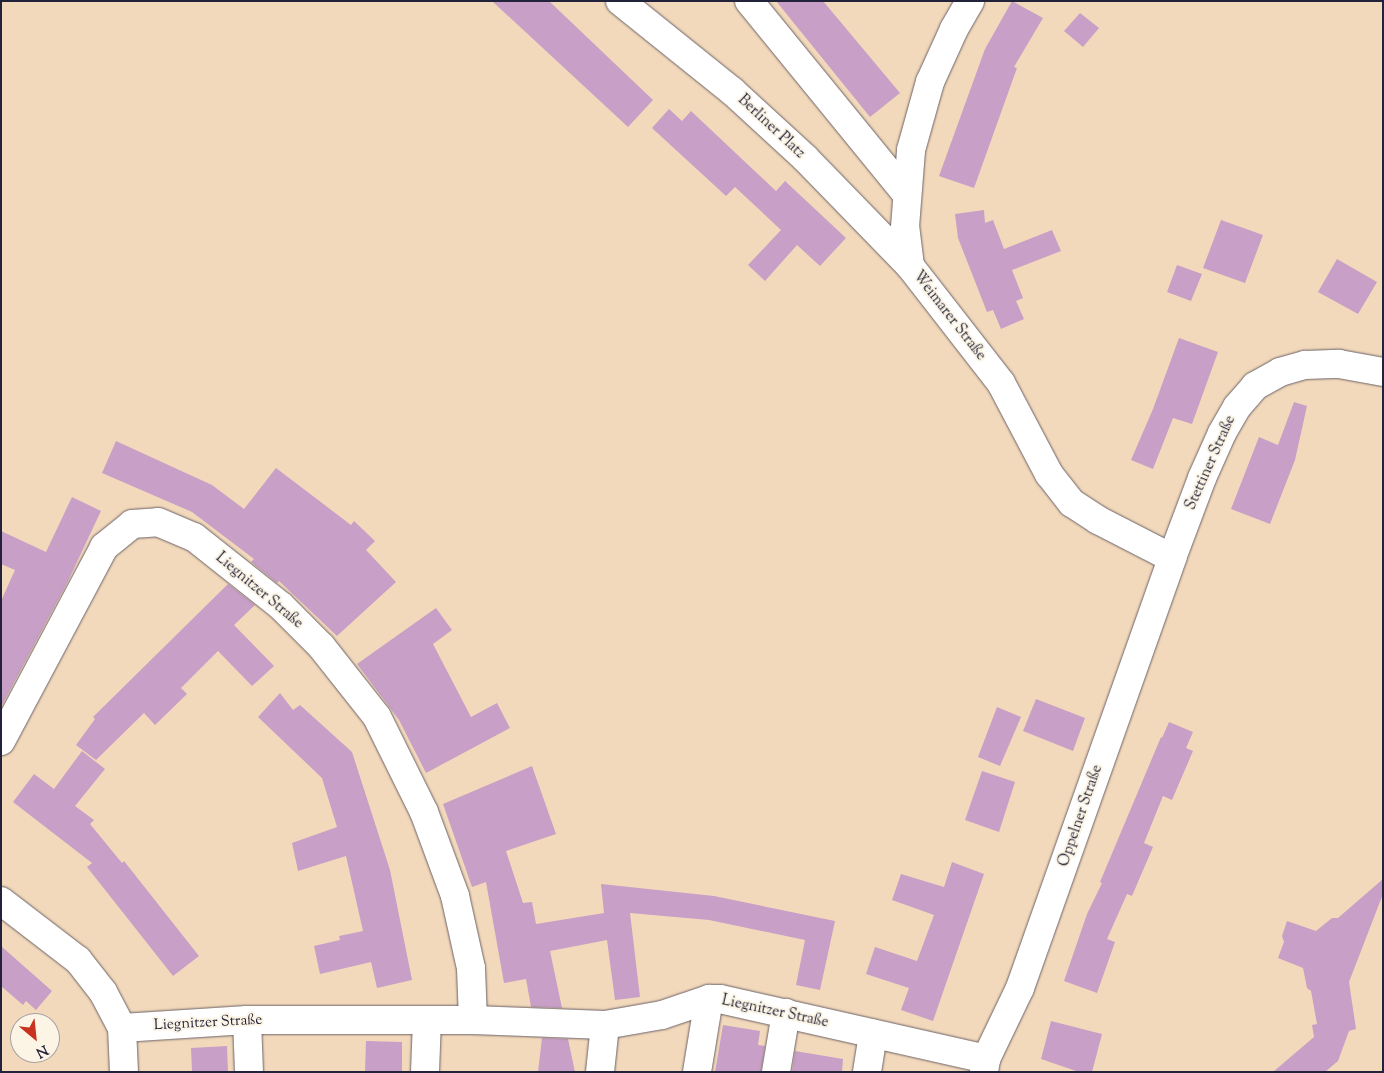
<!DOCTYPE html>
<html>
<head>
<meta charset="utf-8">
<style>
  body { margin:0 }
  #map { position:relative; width:1384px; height:1073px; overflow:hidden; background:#f3d9bb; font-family:"Sorts Mill Goudy",serif }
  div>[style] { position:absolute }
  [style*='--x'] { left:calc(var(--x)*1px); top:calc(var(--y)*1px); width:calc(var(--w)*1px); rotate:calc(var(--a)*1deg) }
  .building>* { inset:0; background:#c89fc6 }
  .roads { filter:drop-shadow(0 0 1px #6b6268) drop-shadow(0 0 1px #6b6268) }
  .minor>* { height:28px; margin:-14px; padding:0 14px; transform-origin:14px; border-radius:14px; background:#fff }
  span { translate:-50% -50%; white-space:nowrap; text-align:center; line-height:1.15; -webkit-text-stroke:4px #fcf5e5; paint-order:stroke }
  .street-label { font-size:15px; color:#22223b }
  .frame { position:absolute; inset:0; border:2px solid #22223b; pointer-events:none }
  .north { position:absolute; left:10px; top:1013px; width:50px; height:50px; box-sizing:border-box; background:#fcf5e5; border:1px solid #a5a1a1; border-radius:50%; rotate:152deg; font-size:14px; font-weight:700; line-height:20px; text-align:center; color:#22223b }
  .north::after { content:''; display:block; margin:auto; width:18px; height:22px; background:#c8321e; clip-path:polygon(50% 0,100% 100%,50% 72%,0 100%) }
</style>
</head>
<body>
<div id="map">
  <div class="building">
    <div style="clip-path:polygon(492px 1px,549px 1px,653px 100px,628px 127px)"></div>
    <div style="clip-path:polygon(776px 1px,823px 1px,900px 93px,870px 117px)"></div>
    <div style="clip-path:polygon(1012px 1px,1043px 18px,1014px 67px,1017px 68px,974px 188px,939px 176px,985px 49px)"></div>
    <div style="clip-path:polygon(1080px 13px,1099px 28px,1083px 47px,1064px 31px)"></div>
    <div style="clip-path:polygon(669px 109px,682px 121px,691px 111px,776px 191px,785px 181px,846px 238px,820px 266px,797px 245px,765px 281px,748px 265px,781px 230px,735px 187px,726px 196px,652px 128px)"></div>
    <div style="clip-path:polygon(984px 210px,985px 223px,993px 220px,1004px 249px,1052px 230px,1061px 251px,1012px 270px,1023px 298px,1016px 301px,1024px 319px,1001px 329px,993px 310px,987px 312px,958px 238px,955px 214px)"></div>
    <div style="clip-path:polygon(1221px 220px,1263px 235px,1245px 283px,1203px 268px)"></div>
    <div style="clip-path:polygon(1337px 259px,1377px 282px,1358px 314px,1318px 292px)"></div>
    <div style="clip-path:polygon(1177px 265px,1202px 274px,1191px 301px,1167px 292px)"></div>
    <div style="clip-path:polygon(1179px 338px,1218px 352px,1192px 424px,1173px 418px,1153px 469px,1131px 460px,1153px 409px)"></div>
    <div style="clip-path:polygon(1294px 402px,1307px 406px,1295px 460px,1270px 524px,1231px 509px,1259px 437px,1278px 445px)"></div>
    <div style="clip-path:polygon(116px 441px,212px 485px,244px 509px,276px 468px,351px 525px,354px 521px,375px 541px,366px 550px,396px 582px,337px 636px,279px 581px,277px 583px,251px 562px,254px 559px,192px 512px,102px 473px)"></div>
    <div style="clip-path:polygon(72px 497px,101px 511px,67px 583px,1px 707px,1px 601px,15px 570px,1px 564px,1px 531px,46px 552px)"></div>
    <div style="clip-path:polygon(228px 584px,255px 605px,234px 625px,274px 666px,252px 686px,218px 651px,181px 688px,187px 694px,155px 725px,144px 713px,96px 760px,76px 745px,95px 719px,93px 717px)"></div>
    <div style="clip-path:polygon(436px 608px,452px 630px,433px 644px,471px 717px,497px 703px,510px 728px,426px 773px,399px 720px,357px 664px)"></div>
    <div style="clip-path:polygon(280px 693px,293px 710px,300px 705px,352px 752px,390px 870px,412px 980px,377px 988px,371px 962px,320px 974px,314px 946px,340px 940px,339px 936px,363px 931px,346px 856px,298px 871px,292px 843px,337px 827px,322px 778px,258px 717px)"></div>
    <div style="clip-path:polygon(1036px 699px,1085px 718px,1073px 751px,1023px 731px)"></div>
    <div style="clip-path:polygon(997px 707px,1021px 717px,1000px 766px,978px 757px)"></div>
    <div style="clip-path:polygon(1169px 722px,1193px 732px,1186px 748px,1193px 751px,1172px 800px,1163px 796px,1144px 843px,1153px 847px,1132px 896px,1127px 894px,1107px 939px,1115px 942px,1097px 993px,1064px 981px,1087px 914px,1102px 883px,1100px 882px,1161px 737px,1162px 738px)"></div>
    <div style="clip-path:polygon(82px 751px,105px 769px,75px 806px,94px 820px,90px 824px,122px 863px,124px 861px,199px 956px,173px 976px,87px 867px,92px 863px,13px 802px,34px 774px,54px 789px)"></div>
    <div style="clip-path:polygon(532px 766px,556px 834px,506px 851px,523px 903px,532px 902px,536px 924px,604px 913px,601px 884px,714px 896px,835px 921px,820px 990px,796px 985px,805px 940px,709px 920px,630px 913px,640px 997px,615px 1000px,607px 940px,550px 951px,562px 1008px,531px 1007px,526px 979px,504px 983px,486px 882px,472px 887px,443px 804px)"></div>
    <div style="clip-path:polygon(982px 771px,1015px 782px,999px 832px,965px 820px)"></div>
    <div style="clip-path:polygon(952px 862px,984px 874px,933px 1021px,901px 1010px,909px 988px,866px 974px,875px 947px,917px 961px,934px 915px,892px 900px,901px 874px,944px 887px)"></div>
    <div style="clip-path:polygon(1383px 879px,1383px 894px,1349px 982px,1356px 1029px,1349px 1031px,1338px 1061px,1325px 1072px,1273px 1072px,1314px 1037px,1312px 1025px,1317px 1024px,1311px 991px,1307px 988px,1303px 968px,1278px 958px,1284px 942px,1282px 936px,1287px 921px,1316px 931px,1332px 918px,1338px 918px)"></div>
    <div style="clip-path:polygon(1px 946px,52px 991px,36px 1010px,26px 1001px,23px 1005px,1px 986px)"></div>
    <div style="clip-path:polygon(1051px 1021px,1102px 1034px,1092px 1072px,1079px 1072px,1041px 1059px)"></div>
    <div style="clip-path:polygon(723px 1025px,760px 1031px,758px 1045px,765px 1046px,761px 1072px,715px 1072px)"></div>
    <div style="clip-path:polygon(542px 1038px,568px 1039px,575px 1072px,538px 1072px)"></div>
    <div style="clip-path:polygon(366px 1041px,402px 1042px,402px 1072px,365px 1072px)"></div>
    <div style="clip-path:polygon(227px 1046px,228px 1072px,192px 1072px,191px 1048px)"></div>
    <div style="clip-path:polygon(795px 1051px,843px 1059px,842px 1072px,792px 1072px)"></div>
  </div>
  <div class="roads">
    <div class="minor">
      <div style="--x:620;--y:1;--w:144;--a:38.8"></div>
      <div style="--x:732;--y:91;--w:99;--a:42.5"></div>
      <div style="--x:805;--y:158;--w:151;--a:45.8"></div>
      <div style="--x:910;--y:266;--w:148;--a:52.1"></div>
      <div style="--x:1001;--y:383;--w:103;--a:62.2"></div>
      <div style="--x:1049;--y:474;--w:37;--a:52"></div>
      <div style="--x:1072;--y:503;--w:31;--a:33"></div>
      <div style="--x:1098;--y:520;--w:83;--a:27.2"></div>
      <div style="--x:749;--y:1;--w:250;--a:50.8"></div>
      <div style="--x:910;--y:266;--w:39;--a:-97"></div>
      <div style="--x:905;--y:227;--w:77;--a:-85.5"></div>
      <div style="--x:911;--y:150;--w:71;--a:-74.4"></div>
      <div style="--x:930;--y:82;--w:58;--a:-65.6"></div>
      <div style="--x:954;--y:29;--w:32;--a:-60"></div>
      <div style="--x:1;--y:741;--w:220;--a:-62"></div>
      <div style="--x:104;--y:547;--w:36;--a:-39"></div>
      <div style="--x:132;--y:524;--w:26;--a:-4"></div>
      <div style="--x:158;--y:522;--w:39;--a:23"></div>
      <div style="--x:194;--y:537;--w:111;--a:38.4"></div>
      <div style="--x:281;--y:606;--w:57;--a:45"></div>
      <div style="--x:321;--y:646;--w:90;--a:51.7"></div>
      <div style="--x:377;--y:717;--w:106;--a:63.7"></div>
      <div style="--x:424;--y:812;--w:90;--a:69.7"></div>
      <div style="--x:455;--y:896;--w:74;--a:77.5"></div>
      <div style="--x:471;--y:968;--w:52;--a:87.8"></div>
      <div style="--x:1;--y:901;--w:97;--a:37.5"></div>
      <div style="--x:78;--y:960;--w:41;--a:52"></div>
      <div style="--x:103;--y:992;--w:41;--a:62.2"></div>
      <div style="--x:122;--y:1028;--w:44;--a:87.4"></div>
      <div style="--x:247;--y:1020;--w:52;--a:87.8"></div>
      <div style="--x:122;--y:1028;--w:125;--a:-3.7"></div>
      <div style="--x:247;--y:1020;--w:226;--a:0"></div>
      <div style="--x:473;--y:1020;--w:132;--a:2.2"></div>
      <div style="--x:605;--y:1025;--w:58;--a:-10"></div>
      <div style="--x:662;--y:1015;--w:50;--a:-18.8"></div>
      <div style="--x:709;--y:999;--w:11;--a:0"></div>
      <div style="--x:720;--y:999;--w:273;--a:12.7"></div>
      <div style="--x:425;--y:1072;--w:51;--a:-87.8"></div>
      <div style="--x:600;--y:1072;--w:47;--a:-83.9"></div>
      <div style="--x:697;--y:1072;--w:74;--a:-80.7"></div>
      <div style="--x:776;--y:1072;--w:60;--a:-80.4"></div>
      <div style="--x:867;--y:1072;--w:39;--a:-81"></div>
      <div style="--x:984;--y:1072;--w:13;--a:-81"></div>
      <div style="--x:986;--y:1059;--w:79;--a:-64.4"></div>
      <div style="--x:1020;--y:988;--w:456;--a:-70.5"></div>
      <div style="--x:1172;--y:558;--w:85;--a:-69.4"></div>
      <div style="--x:1202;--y:478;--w:49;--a:-66"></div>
      <div style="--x:1222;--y:433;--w:30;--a:-60"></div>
      <div style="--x:1237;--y:407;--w:28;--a:-49"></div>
      <div style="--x:1255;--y:386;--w:29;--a:-29"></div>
      <div style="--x:1280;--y:372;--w:26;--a:-16"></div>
      <div style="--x:1305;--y:365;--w:34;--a:-2"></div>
      <div style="--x:1339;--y:364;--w:45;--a:10.3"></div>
    </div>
  </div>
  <div class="street-label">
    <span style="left:771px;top:127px;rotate:43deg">Berliner Platz</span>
    <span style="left:949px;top:316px;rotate:52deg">Weimarer Straße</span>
    <span style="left:1211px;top:463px;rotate:-66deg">Stettiner Straße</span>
    <span style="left:259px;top:591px;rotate:40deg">Liegnitzer Straße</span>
    <span style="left:1081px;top:816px;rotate:-71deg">Oppelner Straße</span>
    <span style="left:775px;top:1012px;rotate:12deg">Liegnitzer Straße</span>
    <span style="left:208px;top:1023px;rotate:-3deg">Liegnitzer Straße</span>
  </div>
  <div class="frame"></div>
  <div class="north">N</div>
</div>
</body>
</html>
